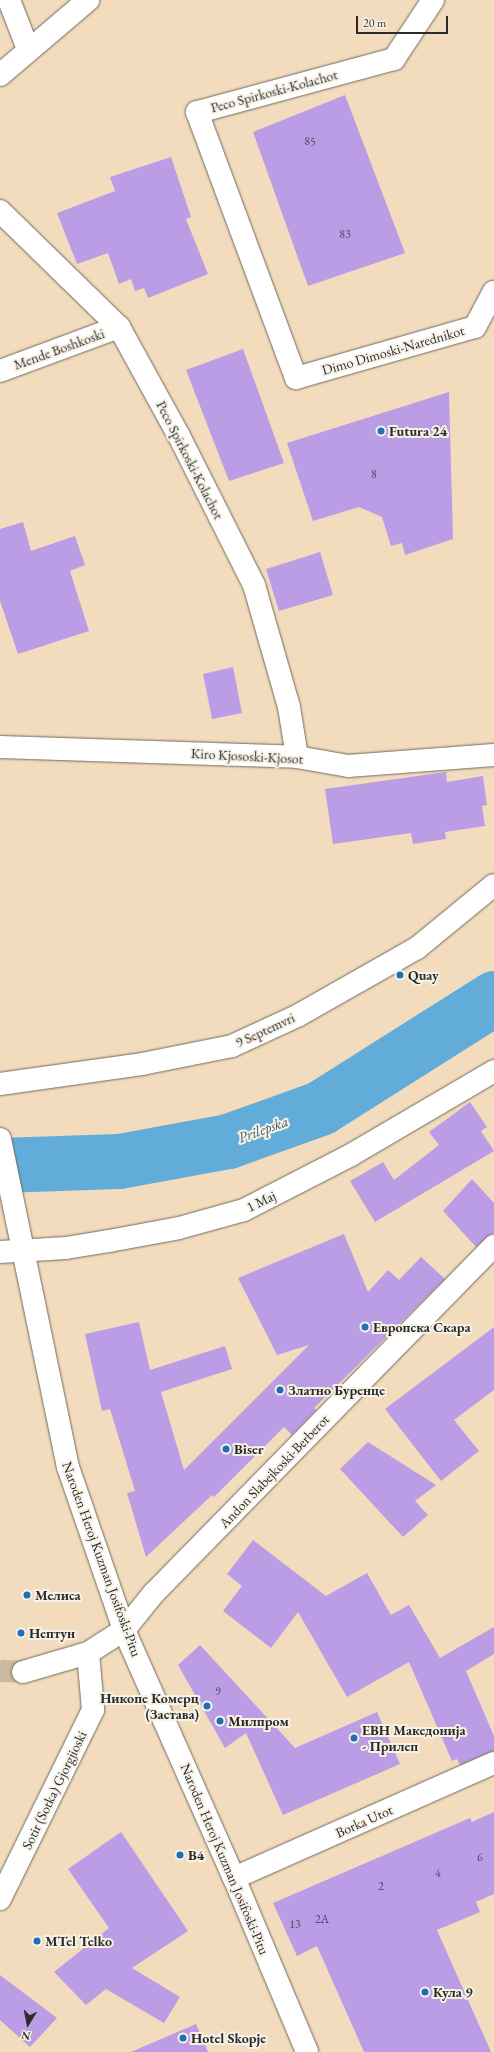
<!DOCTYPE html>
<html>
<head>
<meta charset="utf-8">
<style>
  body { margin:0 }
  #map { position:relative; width:494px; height:2052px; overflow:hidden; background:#f2dcbd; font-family:"EB Garamond",serif }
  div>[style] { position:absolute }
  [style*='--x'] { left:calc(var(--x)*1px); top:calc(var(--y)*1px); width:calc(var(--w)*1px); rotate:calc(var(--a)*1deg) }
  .river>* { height:55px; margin:-27.5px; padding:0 27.5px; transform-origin:27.5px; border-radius:27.5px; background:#62acda }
  .building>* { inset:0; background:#bb9de6 }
  .minor-tunnel>* { height:22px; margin-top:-11px; transform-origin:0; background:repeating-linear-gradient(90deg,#cab9a0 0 22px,transparent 0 33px) }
  .roads { filter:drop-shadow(0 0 1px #71695e) drop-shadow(0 0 1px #71695e) }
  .minor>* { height:22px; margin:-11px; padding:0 11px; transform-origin:11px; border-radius:11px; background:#fff }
  .dots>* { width:11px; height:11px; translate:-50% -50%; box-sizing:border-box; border:2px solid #f7f3e8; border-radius:50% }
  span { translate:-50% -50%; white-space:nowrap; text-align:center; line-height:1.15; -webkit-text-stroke:4px #f7f3e8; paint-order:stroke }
  .number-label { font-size:12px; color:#4f485a }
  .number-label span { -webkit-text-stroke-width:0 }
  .street-label { font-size:14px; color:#2b2b2b }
  .poi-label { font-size:14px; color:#2b2b2b; font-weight:700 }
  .left { translate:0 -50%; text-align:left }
  .right { translate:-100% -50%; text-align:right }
  .water-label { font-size:15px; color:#3e5868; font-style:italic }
  .north { position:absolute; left:8px; top:2004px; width:40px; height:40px; -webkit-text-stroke:3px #f7f3e8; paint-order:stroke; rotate:190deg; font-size:11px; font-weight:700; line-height:16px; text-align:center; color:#2b2b2b }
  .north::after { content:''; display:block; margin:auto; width:14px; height:18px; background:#2b2b2b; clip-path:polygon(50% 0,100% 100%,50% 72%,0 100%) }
  .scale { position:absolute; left:356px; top:16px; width:92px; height:18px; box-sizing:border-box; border:2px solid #2b2b2b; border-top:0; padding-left:5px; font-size:12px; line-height:14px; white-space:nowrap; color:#2b2b2b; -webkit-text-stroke:3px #f7f3e8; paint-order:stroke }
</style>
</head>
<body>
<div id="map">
  <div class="river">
    <div style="--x:0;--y:1165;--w:119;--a:-1.9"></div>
    <div style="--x:119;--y:1161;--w:111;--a:-10.4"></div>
    <div style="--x:228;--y:1141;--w:98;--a:-19.7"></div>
    <div style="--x:320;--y:1108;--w:206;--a:-32.3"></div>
  </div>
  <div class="building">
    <div style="clip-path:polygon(345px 95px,405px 253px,308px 286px,253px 132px)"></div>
    <div style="clip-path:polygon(171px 157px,191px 217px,186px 219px,208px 274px,148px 298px,144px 288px,135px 291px,131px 279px,119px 284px,108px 253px,77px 264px,57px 213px,115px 191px,110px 177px)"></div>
    <div style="clip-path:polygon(243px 349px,284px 463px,229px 481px,186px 370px)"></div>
    <div style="clip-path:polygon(449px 392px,453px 539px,405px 555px,402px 543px,391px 546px,382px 517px,359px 507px,313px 521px,287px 443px)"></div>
    <div style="clip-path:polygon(23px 522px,31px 551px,75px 536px,85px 565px,70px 571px,89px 631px,18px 654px,0 601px,0 529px)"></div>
    <div style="clip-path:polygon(320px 552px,333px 595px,279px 611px,266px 569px)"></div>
    <div style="clip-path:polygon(233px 667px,242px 713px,212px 719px,203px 674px)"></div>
    <div style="clip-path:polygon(446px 772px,447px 782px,483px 776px,487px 805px,482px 806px,485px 826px,445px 832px,446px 839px,413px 844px,411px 833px,333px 844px,325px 789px)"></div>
    <div style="clip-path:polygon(470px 1102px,487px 1127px,481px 1131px,494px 1151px,375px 1222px,350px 1181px,383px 1162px,394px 1180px,439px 1145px,429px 1132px)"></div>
    <div style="clip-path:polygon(472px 1179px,494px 1203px,494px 1232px,476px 1247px,443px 1211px)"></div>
    <div style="clip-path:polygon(344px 1234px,368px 1292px,388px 1270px,399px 1280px,421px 1257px,445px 1279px,314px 1408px,316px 1410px,292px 1435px,284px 1427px,214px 1497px,212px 1495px,146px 1557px,127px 1493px,135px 1491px,110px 1409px,102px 1411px,85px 1334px,139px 1322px,150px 1370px,225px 1346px,232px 1369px,161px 1392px,184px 1470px,309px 1345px,277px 1355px,238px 1278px)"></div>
    <div style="clip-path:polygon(494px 1327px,494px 1390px,454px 1420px,479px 1451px,441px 1481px,385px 1409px)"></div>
    <div style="clip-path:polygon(368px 1442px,436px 1485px,415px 1501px,428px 1515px,403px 1537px,340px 1469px)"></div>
    <div style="clip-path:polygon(253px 1540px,326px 1596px,367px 1573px,391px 1615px,409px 1605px,440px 1658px,494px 1627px,494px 1654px,466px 1671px,494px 1736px,494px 1751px,460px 1765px,457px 1759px,452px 1761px,409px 1662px,347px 1697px,298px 1612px,271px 1648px,223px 1611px,242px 1586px,227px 1574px)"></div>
    <div style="clip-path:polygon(200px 1645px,295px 1748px,377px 1712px,400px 1764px,283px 1815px,246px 1733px,225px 1748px,178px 1665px)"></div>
    <div style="clip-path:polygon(494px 1812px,494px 1894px,476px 1902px,480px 1912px,437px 1930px,491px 2052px,364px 2052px,317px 1946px,297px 1956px,273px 1903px,470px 1818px,472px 1822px)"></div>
    <div style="clip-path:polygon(121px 1832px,188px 1931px,132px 1968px,180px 1997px,164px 2023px,106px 1989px,86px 2005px,54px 1972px,109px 1928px,68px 1869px)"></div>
    <div style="clip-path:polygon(0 1975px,57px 2018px,30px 2047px,0 2020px)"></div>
    <div style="clip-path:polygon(196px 2024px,208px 2052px,131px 2052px)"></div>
  </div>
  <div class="minor-tunnel">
    <div style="--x:0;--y:1671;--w:23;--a:2"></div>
  </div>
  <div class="roads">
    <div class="minor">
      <div style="--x:9;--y:0;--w:53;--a:68.8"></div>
      <div style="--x:433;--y:0;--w:71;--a:123.5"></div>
      <div style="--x:394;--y:59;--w:204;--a:164.9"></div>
      <div style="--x:197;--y:112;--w:284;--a:69.6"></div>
      <div style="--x:296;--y:378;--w:186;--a:-15.9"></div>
      <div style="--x:475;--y:327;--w:40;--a:-62"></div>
      <div style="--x:0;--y:75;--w:116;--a:-40.4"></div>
      <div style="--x:0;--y:211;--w:166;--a:44.3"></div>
      <div style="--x:119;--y:327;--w:124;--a:61.2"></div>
      <div style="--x:179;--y:436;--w:167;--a:63.3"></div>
      <div style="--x:254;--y:585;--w:127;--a:74"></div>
      <div style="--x:289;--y:707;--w:51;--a:80.9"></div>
      <div style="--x:0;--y:371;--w:127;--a:-20.3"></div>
      <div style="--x:0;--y:747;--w:297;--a:1.9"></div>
      <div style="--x:297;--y:757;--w:52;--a:10"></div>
      <div style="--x:348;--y:766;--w:146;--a:-4.3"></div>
      <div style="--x:0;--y:1084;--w:143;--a:-8"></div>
      <div style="--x:142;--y:1064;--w:92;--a:-11.3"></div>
      <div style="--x:232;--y:1046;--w:74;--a:-24.8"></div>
      <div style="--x:299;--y:1015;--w:136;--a:-29.6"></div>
      <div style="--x:417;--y:948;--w:99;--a:-39.3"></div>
      <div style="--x:0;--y:1139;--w:335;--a:78.3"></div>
      <div style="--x:68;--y:1467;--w:172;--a:71"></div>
      <div style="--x:124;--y:1630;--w:271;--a:66.1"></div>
      <div style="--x:234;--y:1878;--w:189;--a:67.2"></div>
      <div style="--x:0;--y:1252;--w:66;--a:-3.5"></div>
      <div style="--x:66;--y:1248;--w:44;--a:-9.2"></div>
      <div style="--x:109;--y:1241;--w:71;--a:-10.5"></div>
      <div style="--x:179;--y:1228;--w:67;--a:-15.5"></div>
      <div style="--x:244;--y:1210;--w:120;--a:-27.2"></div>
      <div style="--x:351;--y:1155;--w:166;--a:-30.4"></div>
      <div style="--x:23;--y:1672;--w:68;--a:-16.3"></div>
      <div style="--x:88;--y:1653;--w:43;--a:-32.6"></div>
      <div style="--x:124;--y:1630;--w:48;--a:-51"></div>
      <div style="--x:154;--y:1593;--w:486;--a:-45.6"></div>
      <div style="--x:234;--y:1878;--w:284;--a:-23.9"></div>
      <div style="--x:0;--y:1899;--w:211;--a:-63.8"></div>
      <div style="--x:93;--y:1710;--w:57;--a:-95"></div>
    </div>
  </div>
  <div class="dots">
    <div style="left:381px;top:431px;background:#1f6fb2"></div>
    <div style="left:400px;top:975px;background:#1f6fb2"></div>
    <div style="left:365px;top:1327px;background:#1f6fb2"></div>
    <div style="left:280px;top:1390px;background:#1f6fb2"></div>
    <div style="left:226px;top:1449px;background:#1f6fb2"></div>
    <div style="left:27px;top:1595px;background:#1f6fb2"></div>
    <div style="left:21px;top:1633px;background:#1f6fb2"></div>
    <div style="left:207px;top:1706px;background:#1f6fb2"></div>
    <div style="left:220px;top:1721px;background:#1f6fb2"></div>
    <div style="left:354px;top:1738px;background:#1f6fb2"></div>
    <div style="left:180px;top:1855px;background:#1f6fb2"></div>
    <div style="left:37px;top:1941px;background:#1f6fb2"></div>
    <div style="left:425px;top:1992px;background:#1f6fb2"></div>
    <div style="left:183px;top:2038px;background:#1f6fb2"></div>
  </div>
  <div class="number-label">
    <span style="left:310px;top:142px">85</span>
    <span style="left:345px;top:235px">83</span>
    <span style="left:374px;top:475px">8</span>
    <span style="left:218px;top:1692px">9</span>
    <span style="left:480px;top:1858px">6</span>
    <span style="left:438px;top:1874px">4</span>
    <span style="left:381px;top:1887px">2</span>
    <span style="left:322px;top:1920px">2А</span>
    <span style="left:295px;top:1925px">13</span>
  </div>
  <div class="street-label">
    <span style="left:274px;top:91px;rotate:-15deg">Peco Spirkoski-Kolachot</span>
    <span style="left:59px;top:349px;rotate:-20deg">Mende Boshkoski</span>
    <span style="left:393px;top:350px;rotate:-16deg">Dimo Dimoski-Narednikot</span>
    <span style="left:190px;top:460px;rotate:63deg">Peco Spirkoski-Kolachot</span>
    <span style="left:247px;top:756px;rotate:3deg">Kiro Kjososki-Kjosot</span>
    <span style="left:265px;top:1030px;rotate:-25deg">9 Septemvri</span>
    <span style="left:261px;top:1201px;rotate:-26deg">1 Maj</span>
    <span style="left:274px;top:1471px;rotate:-46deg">Andon Slabejkoski-Berberot</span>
    <span style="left:102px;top:1559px;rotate:70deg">Naroden Heroj Kuzman Josifoski-Pitu</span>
    <span style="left:54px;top:1790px;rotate:-64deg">Sotir (Sotka) Gjorgjioski</span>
    <span style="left:364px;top:1821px;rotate:-24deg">Borka Utot</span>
    <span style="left:225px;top:1859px;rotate:67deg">Naroden Heroj Kuzman Josifoski-Pitu</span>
  </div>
  <div class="poi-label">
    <span class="left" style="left:389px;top:431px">Futura 24</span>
    <span class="left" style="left:408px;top:975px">Quay</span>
    <span class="left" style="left:373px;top:1327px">Европска Скара</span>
    <span class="left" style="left:288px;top:1390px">Златно Буренце</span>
    <span class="left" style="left:234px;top:1449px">Biser</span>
    <span class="left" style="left:35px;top:1595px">Мелиса</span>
    <span class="left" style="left:29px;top:1633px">Нептун</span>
    <span class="right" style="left:199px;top:1706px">Никопе Комерц<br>(Застава)</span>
    <span class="left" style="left:228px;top:1721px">Милпром</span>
    <span class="left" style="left:362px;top:1738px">ЕВН Македонија<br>- Прилеп</span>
    <span class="left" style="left:188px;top:1855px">B4</span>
    <span class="left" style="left:45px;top:1941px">MTel Telko</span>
    <span class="left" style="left:433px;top:1992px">Кула 9</span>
    <span class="left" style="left:191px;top:2038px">Hotel Skopje</span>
  </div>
  <div class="water-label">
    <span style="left:263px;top:1129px;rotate:-20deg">Prilepska</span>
  </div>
  <div class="north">N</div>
  <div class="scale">20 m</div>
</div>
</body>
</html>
